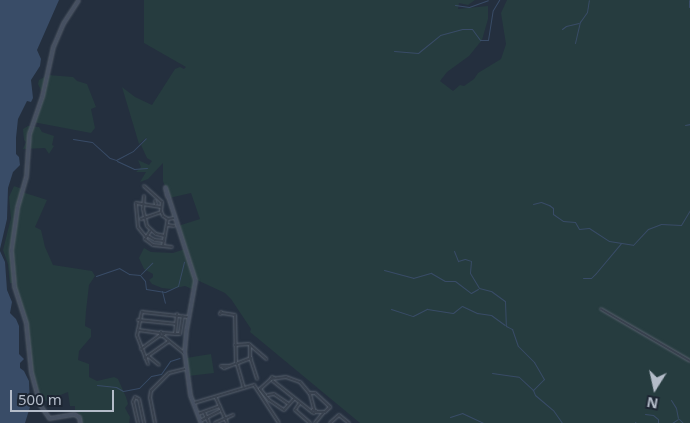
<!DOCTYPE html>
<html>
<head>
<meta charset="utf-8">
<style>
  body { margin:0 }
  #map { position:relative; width:690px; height:423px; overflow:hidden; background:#242f3e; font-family:"Noto Sans",sans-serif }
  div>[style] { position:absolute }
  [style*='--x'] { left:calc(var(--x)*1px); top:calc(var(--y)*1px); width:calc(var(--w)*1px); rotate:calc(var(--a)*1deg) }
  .green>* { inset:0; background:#263c3f }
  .water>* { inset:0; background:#394c67 }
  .stream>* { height:1px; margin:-0.5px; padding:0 0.5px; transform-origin:0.5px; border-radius:0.5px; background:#394c67 }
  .roads { filter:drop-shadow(0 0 1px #565f6c) drop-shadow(0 0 1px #565f6c) }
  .street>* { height:2px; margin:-1px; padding:0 1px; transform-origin:1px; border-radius:1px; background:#38414e }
  .secondary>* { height:3px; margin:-1.5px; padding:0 1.5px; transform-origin:1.5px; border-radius:1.5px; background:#465061 }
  span { translate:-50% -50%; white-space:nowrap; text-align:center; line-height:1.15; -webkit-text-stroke:4px #1d2633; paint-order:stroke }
  .north { position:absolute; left:630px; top:363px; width:50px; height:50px; -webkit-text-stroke:4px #1d2633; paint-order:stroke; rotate:190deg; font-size:14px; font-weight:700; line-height:20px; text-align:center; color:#b4bcc9 }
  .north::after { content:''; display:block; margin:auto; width:18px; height:22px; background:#b4bcc9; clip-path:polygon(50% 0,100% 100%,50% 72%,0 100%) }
  .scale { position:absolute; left:10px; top:390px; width:104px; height:22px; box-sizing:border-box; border:2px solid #b4bcc9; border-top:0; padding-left:6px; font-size:15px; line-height:18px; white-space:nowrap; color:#b4bcc9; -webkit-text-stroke:4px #1d2633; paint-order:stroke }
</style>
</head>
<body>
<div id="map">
  <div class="green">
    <div style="clip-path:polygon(144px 0,475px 0,468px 5px,459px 3px,458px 9px,488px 6px,488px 19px,482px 40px,469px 56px,447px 72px,440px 81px,453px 91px,460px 85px,464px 86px,474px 79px,478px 73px,501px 59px,506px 44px,501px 13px,507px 0,690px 0,690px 423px,360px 423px,250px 332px,251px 329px,231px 299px,225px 293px,197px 280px,192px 289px,185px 286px,171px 289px,162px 288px,152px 284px,149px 280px,153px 277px,153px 274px,144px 269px,139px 258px,144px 248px,151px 252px,173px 253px,185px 249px,178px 226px,200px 219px,191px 193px,169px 198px,163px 181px,163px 163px,148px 179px,140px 182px,146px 172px,136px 172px,141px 167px,138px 160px,149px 165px,152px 161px,147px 158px,141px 145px,147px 137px,139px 144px,122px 87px,135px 97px,152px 105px,175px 69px,180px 67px,184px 69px,186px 67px,144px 43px)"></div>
    <div style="clip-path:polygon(48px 75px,73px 77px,77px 81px,87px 84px,96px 107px,91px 109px,95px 128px,91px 133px,33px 122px,44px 96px,38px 84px,39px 80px)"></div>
    <div style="clip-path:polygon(28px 126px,39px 127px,42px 132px,54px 136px,52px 145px,54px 146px,49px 154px,45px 148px,23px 149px,26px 142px,24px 140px,23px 129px)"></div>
    <div style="clip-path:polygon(14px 186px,22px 189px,22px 192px,47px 200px,35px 227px,41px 230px,45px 247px,53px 265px,92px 271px,95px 276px,89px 285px,86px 311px,85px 326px,91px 329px,91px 337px,79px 351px,78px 360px,89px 364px,89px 377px,97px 381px,114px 377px,118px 379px,126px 397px,128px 404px,125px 408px,130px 417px,129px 423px,81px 423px,80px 415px,75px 410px,75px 406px,70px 406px,68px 392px,40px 403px,31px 370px,28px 331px,14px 283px,10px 283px,8px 264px,3px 250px,11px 218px,9px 197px)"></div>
    <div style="clip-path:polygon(211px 354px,214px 373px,188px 376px,186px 358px)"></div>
  </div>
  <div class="water">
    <div style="clip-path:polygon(0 0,59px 0,37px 50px,41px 59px,40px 66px,31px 80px,33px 98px,31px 102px,27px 101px,18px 119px,16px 138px,16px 154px,19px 157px,20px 165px,13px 172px,8px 188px,7px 219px,0 249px)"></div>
    <div style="clip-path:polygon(0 251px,5px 262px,7px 290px,12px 302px,10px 313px,16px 319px,19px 326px,19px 354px,24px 359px,20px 363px,20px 368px,24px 371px,29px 381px,30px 407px,25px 423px,0 423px)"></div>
  </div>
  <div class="stream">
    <div style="--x:455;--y:5;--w:14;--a:8"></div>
    <div style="--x:469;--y:7;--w:20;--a:-20"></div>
    <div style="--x:689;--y:7;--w:7;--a:-90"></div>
    <div style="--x:562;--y:29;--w:5;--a:-37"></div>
    <div style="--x:566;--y:26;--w:13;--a:-13"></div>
    <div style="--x:575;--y:43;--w:22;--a:-77"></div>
    <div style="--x:580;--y:22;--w:12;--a:-55"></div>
    <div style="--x:587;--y:12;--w:12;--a:-81"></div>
    <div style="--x:394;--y:51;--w:24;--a:5"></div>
    <div style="--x:418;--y:53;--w:28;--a:-39"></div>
    <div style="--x:440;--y:35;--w:23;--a:-15"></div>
    <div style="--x:462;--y:29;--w:10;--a:0"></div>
    <div style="--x:472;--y:29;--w:14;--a:54"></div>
    <div style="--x:480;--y:40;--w:8;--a:0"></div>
    <div style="--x:488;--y:40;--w:30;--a:-81"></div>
    <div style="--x:493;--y:10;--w:12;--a:-59"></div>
    <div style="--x:685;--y:125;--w:5;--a:-11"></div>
    <div style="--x:73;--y:139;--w:19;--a:9"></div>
    <div style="--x:92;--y:142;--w:24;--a:42"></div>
    <div style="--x:110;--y:158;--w:6;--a:18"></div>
    <div style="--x:116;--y:160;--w:19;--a:-28"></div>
    <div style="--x:133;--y:151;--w:18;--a:-45"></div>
    <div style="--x:117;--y:161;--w:19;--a:25"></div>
    <div style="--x:134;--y:169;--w:13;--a:-4"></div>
    <div style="--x:533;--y:204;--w:8;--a:-14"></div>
    <div style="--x:541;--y:202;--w:9;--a:21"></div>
    <div style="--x:549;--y:205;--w:5;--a:37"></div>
    <div style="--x:553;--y:208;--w:6;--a:90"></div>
    <div style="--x:553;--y:214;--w:12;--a:35"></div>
    <div style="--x:563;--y:221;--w:12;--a:5"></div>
    <div style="--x:575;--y:222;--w:8;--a:60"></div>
    <div style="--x:579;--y:229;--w:10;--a:-6"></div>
    <div style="--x:589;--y:228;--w:24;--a:33"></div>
    <div style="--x:609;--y:241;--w:24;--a:9"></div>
    <div style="--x:633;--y:245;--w:22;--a:-47"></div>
    <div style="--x:648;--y:229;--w:14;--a:-21"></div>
    <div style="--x:661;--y:224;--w:20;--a:3"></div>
    <div style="--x:681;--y:225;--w:17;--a:-59"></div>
    <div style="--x:454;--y:251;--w:11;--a:68"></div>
    <div style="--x:458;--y:261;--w:7;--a:-16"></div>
    <div style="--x:465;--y:259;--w:6;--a:18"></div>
    <div style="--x:471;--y:261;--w:12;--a:95"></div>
    <div style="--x:470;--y:273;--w:17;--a:59"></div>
    <div style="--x:479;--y:288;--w:12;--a:14"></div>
    <div style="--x:491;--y:291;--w:17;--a:36"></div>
    <div style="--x:505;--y:301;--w:25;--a:88"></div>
    <div style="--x:506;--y:326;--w:7;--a:27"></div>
    <div style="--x:512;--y:329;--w:18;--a:71"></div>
    <div style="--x:518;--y:346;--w:23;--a:45"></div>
    <div style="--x:534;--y:362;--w:20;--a:60"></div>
    <div style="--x:544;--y:379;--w:16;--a:135"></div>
    <div style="--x:533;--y:390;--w:5;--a:68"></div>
    <div style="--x:535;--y:395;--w:23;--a:40"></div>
    <div style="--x:553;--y:410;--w:16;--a:55"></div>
    <div style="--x:384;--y:270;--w:30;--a:15"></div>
    <div style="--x:413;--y:278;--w:19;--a:-16"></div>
    <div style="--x:431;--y:273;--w:16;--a:30"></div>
    <div style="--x:445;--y:281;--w:10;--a:0"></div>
    <div style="--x:455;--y:281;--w:20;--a:37"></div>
    <div style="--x:471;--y:293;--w:8;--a:-30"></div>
    <div style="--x:141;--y:274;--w:16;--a:-45"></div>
    <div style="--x:96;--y:276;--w:24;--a:-19"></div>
    <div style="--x:119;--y:268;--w:12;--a:31"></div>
    <div style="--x:129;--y:274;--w:11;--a:5"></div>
    <div style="--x:140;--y:275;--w:8;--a:50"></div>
    <div style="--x:145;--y:281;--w:8;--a:83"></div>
    <div style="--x:146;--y:289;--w:19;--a:9"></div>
    <div style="--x:165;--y:292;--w:14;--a:-25"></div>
    <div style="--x:178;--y:286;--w:25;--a:-76"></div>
    <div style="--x:583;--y:278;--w:8;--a:0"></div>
    <div style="--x:591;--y:278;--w:7;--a:-45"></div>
    <div style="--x:596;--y:273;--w:39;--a:-50"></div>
    <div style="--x:162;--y:291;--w:12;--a:76"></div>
    <div style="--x:391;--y:309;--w:23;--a:18"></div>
    <div style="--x:413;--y:316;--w:16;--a:-27"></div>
    <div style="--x:427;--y:309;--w:26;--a:9"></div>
    <div style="--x:453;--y:313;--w:11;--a:-38"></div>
    <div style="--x:462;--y:306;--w:17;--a:25"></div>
    <div style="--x:477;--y:313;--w:14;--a:8"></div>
    <div style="--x:491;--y:315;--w:17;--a:36"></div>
    <div style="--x:492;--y:373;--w:27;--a:8"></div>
    <div style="--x:519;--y:377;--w:19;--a:43"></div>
    <div style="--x:97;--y:385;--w:19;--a:6"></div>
    <div style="--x:116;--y:387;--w:8;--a:30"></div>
    <div style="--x:123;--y:391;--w:16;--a:-11"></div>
    <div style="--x:139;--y:388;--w:17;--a:-45"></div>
    <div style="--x:151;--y:376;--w:10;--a:-11"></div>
    <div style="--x:161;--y:374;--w:16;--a:-55"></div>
    <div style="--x:170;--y:361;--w:10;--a:-17"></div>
    <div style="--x:671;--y:400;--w:9;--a:58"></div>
    <div style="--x:676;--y:408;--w:10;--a:79"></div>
    <div style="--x:645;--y:414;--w:8;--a:7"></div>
    <div style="--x:653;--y:415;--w:6;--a:39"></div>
    <div style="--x:658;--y:419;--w:4;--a:90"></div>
    <div style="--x:450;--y:417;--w:13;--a:-18"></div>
    <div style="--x:462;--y:413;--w:23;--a:25"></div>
    <div style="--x:679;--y:419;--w:6;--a:45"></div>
    <div style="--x:635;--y:422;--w:1;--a:45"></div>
    <div style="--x:672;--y:423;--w:7;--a:-34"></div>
  </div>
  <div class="roads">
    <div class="street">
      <div style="--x:144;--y:186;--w:24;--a:42"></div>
      <div style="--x:162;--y:202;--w:9;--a:96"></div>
      <div style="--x:161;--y:211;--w:5;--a:68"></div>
      <div style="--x:163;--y:216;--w:6;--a:31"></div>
      <div style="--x:168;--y:219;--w:6;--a:-9"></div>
      <div style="--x:144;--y:196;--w:13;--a:94"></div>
      <div style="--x:143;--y:209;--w:17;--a:77"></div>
      <div style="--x:147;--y:226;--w:12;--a:42"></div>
      <div style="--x:156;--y:234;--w:9;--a:13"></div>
      <div style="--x:155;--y:201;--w:3;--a:72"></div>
      <div style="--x:141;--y:219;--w:21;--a:-19"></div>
      <div style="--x:167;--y:225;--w:7;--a:8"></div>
      <div style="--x:151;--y:230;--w:11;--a:124"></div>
      <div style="--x:145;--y:239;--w:10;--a:37"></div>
      <div style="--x:153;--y:245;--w:10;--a:6"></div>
      <div style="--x:163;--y:246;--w:27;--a:-80"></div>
      <div style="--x:145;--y:236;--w:11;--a:-128"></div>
      <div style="--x:138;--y:227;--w:24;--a:-95"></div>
      <div style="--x:136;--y:203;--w:25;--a:9"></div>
      <div style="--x:148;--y:236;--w:8;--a:30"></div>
      <div style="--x:155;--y:240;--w:9;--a:6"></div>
      <div style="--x:163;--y:246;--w:9;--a:6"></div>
      <div style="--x:601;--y:309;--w:103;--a:30.3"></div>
      <div style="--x:221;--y:312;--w:1;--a:90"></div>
      <div style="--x:221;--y:313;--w:1;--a:0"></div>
      <div style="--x:222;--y:313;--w:2;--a:153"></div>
      <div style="--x:220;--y:314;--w:2;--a:-63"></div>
      <div style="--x:222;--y:313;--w:13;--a:9"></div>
      <div style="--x:235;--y:315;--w:47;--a:88.8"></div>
      <div style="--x:138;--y:320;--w:37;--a:6"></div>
      <div style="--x:138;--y:330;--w:22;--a:8"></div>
      <div style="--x:161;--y:332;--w:4;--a:34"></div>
      <div style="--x:164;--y:334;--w:3;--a:135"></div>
      <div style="--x:162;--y:336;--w:2;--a:-153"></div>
      <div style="--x:160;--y:335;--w:3;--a:-72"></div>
      <div style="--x:164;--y:333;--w:11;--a:5"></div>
      <div style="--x:175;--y:334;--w:20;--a:-84"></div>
      <div style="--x:175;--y:334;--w:5;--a:0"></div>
      <div style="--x:180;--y:334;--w:18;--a:-81"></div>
      <div style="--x:163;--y:336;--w:28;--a:39"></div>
      <div style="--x:235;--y:345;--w:14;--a:-4"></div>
      <div style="--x:249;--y:344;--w:23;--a:41"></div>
      <div style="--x:250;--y:345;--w:12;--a:90"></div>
      <div style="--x:250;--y:357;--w:23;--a:72"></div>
      <div style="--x:141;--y:349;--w:24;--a:-36"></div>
      <div style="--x:148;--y:356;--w:14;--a:39"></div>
      <div style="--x:145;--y:358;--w:29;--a:-35"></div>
      <div style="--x:238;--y:363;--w:14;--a:-21"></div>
      <div style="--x:148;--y:364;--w:31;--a:-111"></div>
      <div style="--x:137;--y:335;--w:24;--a:-78"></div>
      <div style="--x:142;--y:312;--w:46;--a:6.2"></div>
      <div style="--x:237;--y:364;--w:25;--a:74"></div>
      <div style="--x:228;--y:366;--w:7;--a:180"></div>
      <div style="--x:221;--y:366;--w:4;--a:34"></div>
      <div style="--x:224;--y:368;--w:12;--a:-20"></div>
      <div style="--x:274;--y:378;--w:2;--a:-153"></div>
      <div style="--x:272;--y:377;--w:2;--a:117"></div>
      <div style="--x:271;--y:379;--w:15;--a:-8"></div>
      <div style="--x:286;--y:377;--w:15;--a:20"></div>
      <div style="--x:300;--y:382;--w:16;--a:50"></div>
      <div style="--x:310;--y:394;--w:16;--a:75"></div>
      <div style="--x:273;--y:381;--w:50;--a:38.5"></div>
      <div style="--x:260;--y:389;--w:14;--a:51"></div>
      <div style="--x:269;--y:400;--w:18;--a:34"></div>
      <div style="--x:284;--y:410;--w:15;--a:-48"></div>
      <div style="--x:260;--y:389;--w:15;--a:-42"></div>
      <div style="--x:309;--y:393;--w:6;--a:0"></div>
      <div style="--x:315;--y:393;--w:21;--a:43"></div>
      <div style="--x:330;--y:407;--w:7;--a:135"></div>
      <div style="--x:325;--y:412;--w:9;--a:180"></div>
      <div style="--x:268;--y:395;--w:6;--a:-9"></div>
      <div style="--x:274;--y:394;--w:18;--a:34"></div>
      <div style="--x:216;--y:398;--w:27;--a:66"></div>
      <div style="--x:194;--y:403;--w:63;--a:-16.7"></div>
      <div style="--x:254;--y:385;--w:45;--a:56.7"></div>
      <div style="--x:299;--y:404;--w:7;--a:124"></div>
      <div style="--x:295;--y:410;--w:20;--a:41"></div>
      <div style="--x:313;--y:410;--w:3;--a:18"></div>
      <div style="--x:316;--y:411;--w:3;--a:135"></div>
      <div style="--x:314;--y:413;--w:2;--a:-153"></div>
      <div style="--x:312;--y:412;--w:2;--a:-63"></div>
      <div style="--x:204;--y:412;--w:12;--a:66"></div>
      <div style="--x:198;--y:414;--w:23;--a:-20"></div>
      <div style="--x:200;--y:421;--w:22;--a:-27"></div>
      <div style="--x:138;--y:423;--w:22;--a:-103"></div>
      <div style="--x:133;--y:402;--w:5;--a:-68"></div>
      <div style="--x:135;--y:397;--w:4;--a:27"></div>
      <div style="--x:139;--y:399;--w:25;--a:78"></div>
      <div style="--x:155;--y:423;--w:25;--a:-101"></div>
      <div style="--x:150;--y:398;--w:7;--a:-82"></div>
      <div style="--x:151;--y:391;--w:25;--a:-45"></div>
      <div style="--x:169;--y:373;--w:16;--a:-14"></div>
      <div style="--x:215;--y:423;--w:20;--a:-24"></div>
      <div style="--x:315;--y:423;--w:14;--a:-51"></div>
      <div style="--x:330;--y:423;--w:12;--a:-42"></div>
      <div style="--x:339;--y:415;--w:13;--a:39"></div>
    </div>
    <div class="secondary">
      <div style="--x:78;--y:0;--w:27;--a:123"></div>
      <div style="--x:63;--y:23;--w:25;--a:113"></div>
      <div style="--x:53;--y:46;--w:51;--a:102.4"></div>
      <div style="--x:42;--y:96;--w:39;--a:109"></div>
      <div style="--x:29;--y:133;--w:43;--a:94"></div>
      <div style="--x:26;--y:176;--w:33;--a:106"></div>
      <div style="--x:17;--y:208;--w:42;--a:98.1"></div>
      <div style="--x:11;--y:250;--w:36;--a:85"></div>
      <div style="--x:14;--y:286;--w:40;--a:72"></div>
      <div style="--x:26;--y:324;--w:48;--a:84.1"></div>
      <div style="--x:31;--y:372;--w:34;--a:75"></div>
      <div style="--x:40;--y:405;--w:16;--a:55"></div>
      <div style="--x:49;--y:418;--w:25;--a:-9"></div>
      <div style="--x:74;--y:414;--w:6;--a:31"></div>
      <div style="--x:79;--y:417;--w:6;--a:81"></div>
      <div style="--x:167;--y:196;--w:9;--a:-103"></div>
      <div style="--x:165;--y:187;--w:98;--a:72.1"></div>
      <div style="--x:195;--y:280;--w:51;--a:100.2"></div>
      <div style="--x:186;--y:330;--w:21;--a:95"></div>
      <div style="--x:184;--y:351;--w:44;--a:82.2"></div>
      <div style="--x:190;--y:395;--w:30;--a:69"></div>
    </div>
  </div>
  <div class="north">N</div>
  <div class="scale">500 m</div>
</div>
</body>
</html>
